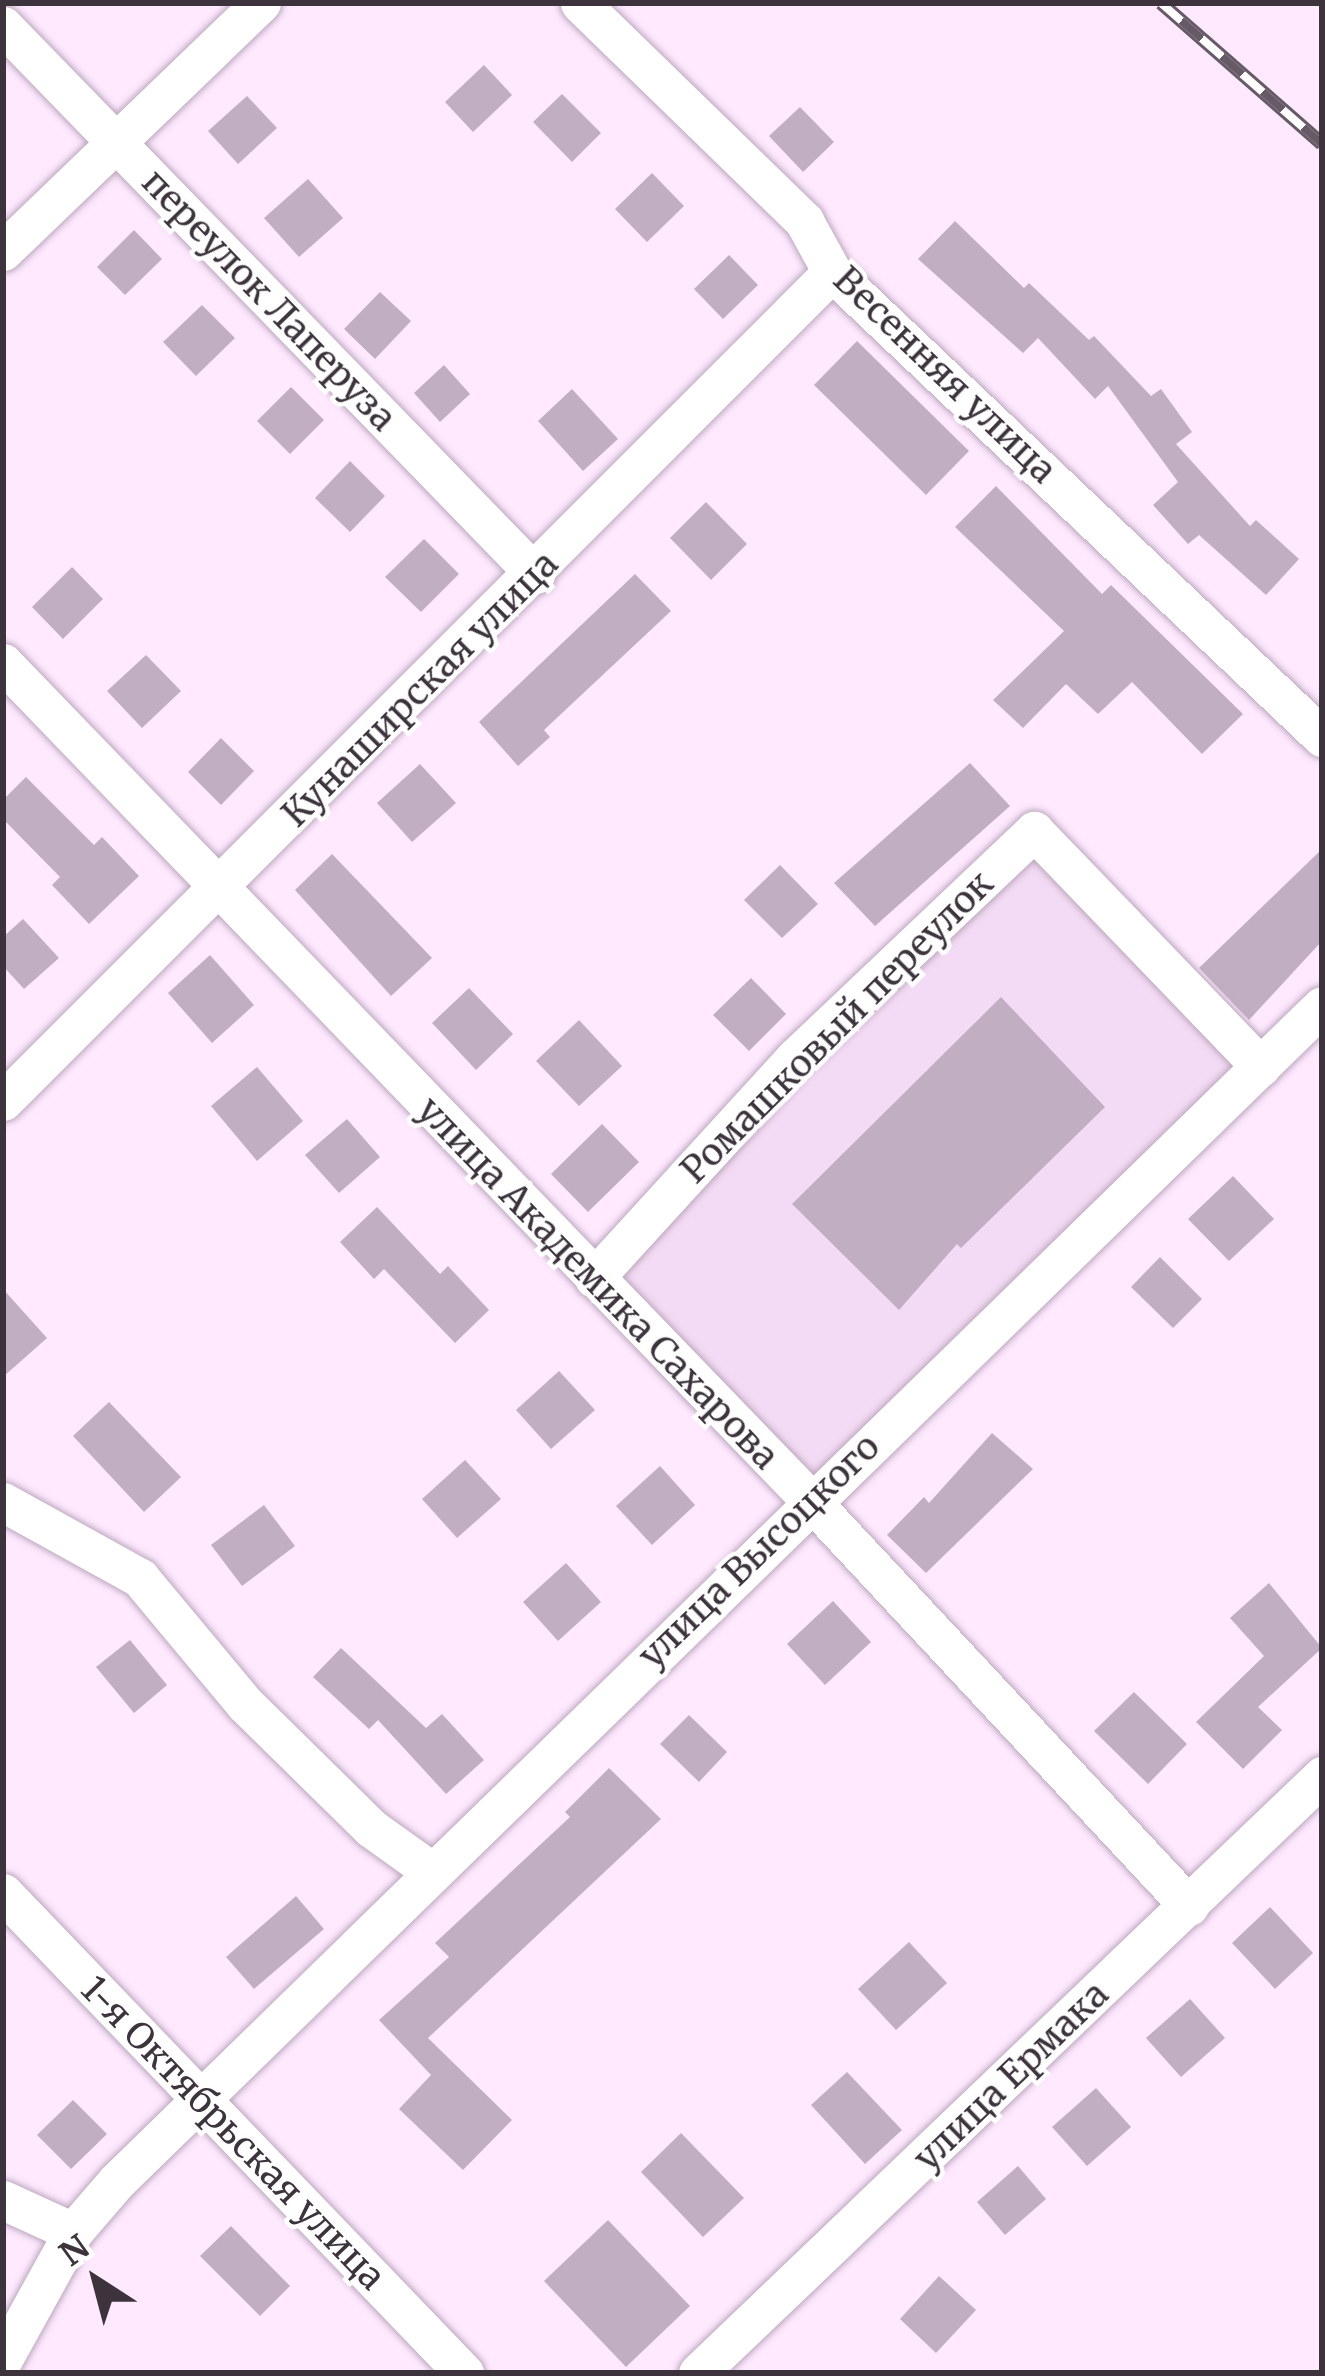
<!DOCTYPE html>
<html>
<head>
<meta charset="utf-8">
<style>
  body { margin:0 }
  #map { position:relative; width:1325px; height:2376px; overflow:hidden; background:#fee9ff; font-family:Merriweather,serif }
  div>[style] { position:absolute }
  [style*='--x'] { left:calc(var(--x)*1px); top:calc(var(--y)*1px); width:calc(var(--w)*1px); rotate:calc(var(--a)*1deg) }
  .built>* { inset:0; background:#f4dbf5 }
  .building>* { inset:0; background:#c2aec3 }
  .roads { filter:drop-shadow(0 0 3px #bda9be) drop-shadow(0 0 3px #bda9be) }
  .minor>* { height:39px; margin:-19.5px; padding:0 19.5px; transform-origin:19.5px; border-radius:19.5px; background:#fff }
  .rail>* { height:14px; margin-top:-7px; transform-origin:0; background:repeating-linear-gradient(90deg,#fefefe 0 27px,#665a66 0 54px); box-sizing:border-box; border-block:3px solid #665a66 }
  span { translate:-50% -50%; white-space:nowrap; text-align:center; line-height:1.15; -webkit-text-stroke:9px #fefefe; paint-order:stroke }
  .street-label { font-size:36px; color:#3c333c }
  .frame { position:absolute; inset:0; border:6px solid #3c333c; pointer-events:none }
  .north { position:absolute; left:36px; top:2220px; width:120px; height:120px; -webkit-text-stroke:9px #fefefe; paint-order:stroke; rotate:324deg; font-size:33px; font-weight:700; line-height:48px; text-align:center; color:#3c333c }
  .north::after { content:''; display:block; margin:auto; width:42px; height:54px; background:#3c333c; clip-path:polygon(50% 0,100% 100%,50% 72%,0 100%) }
</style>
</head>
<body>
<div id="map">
  <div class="built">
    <div style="clip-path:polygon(1033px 844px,1250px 1069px,810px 1490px,605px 1278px)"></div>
  </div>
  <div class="building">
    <div style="clip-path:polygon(484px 65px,512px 95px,473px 132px,445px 102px)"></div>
    <div style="clip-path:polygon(562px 94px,601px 133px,572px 162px,533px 122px)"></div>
    <div style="clip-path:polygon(247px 96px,277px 128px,238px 164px,208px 131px)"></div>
    <div style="clip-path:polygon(800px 107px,834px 142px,803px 172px,769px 136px)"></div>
    <div style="clip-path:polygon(652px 173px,684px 206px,647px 242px,615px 209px)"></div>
    <div style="clip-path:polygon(308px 179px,343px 218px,299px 257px,264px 218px)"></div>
    <div style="clip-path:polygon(955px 221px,1024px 288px,1029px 283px,1089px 340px,1094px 336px,1151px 396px,1161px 389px,1192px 432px,1176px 444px,1250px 526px,1256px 520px,1299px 559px,1266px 595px,1199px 535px,1188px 544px,1153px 505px,1178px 482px,1108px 386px,1095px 399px,1038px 338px,1023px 353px,918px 259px)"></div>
    <div style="clip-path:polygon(134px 230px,162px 259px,125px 295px,97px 267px)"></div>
    <div style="clip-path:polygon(729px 255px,758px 285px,723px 319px,694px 289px)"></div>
    <div style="clip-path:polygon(380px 292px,411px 321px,375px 359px,344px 329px)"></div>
    <div style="clip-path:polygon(202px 305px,235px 338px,196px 376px,163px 342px)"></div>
    <div style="clip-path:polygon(857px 341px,969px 451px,926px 495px,814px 385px)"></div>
    <div style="clip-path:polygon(444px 365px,470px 394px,440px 422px,414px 393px)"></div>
    <div style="clip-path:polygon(291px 387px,324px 420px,290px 454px,257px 421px)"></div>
    <div style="clip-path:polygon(572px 389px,618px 439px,583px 471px,538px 421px)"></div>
    <div style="clip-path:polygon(350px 461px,385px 496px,350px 532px,315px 498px)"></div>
    <div style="clip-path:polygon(996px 486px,1102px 594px,1111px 585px,1243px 714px,1202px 754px,1132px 682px,1098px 714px,1066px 684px,1023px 728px,993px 700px,1064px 631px,955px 527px)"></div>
    <div style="clip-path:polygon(706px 502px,747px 544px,711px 580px,670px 538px)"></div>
    <div style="clip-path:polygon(424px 539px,459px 574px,421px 612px,385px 577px)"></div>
    <div style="clip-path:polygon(72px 567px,103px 599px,63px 639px,32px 607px)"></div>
    <div style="clip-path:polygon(635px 574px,671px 611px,544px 730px,550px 737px,518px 766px,479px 722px)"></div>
    <div style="clip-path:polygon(146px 655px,181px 691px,142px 728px,107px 691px)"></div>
    <div style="clip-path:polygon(221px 738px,254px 771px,221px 805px,188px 772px)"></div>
    <div style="clip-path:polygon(970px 763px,1010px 806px,875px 926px,834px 883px)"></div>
    <div style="clip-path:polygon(420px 764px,456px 803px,412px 842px,377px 803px)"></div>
    <div style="clip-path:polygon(26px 777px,94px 845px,102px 837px,139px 876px,89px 924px,52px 885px,60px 877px,3px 819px,3px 800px)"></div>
    <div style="clip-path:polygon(1322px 849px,1322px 941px,1249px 1020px,1199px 968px)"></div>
    <div style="clip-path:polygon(332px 854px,432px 958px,391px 996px,295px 890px)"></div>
    <div style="clip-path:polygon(780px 865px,818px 904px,782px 938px,744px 900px)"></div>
    <div style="clip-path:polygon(23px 919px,59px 958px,24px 989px,3px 966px,3px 937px)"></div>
    <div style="clip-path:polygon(210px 955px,254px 1005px,212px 1043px,168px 993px)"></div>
    <div style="clip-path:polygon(751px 978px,786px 1014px,749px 1051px,713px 1015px)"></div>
    <div style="clip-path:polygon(469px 988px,513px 1034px,476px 1070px,432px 1023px)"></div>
    <div style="clip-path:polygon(1001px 997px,1105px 1107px,961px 1248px,957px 1244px,899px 1310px,792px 1204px)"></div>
    <div style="clip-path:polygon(579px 1020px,622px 1066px,579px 1106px,536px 1061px)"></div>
    <div style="clip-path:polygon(257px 1067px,303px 1121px,257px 1161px,211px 1106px)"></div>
    <div style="clip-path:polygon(347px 1119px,380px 1157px,339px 1193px,305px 1155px)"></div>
    <div style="clip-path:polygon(602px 1124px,639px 1162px,588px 1212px,551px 1174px)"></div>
    <div style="clip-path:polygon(1233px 1176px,1274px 1219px,1229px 1261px,1188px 1219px)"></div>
    <div style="clip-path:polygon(377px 1207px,440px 1274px,448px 1266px,489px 1310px,455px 1343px,384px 1269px,374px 1279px,340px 1242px)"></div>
    <div style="clip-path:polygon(1160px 1257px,1202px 1299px,1173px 1328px,1131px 1287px)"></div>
    <div style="clip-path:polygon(3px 1289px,47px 1338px,3px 1377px)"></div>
    <div style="clip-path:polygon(559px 1371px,595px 1410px,551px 1449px,516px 1410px)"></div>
    <div style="clip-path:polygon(109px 1402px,181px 1477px,144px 1512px,73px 1436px)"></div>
    <div style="clip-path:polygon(992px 1433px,1033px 1469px,926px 1573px,887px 1535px,924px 1497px,929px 1503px)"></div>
    <div style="clip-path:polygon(465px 1460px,501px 1499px,457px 1538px,422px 1499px)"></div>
    <div style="clip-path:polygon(660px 1466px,695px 1505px,652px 1545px,616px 1506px)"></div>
    <div style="clip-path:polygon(264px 1505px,295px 1546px,242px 1586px,211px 1545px)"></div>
    <div style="clip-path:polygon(566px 1563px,601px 1602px,558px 1641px,523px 1602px)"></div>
    <div style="clip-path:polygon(1269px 1583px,1322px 1648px,1258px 1707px,1282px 1730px,1243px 1769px,1196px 1722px,1264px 1656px,1230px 1618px)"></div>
    <div style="clip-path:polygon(833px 1601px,871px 1642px,825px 1685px,787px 1644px)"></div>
    <div style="clip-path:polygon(130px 1640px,167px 1685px,134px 1713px,96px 1667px)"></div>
    <div style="clip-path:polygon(341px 1648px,426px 1728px,442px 1714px,484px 1760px,446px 1794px,378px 1720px,369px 1729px,313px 1677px)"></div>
    <div style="clip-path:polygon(1134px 1692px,1187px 1744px,1148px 1784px,1094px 1731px)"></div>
    <div style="clip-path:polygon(689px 1715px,727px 1752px,699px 1782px,660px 1744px)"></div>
    <div style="clip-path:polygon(609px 1768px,661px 1819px,428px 2038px,512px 2120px,463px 2170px,399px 2109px,431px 2075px,379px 2020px,449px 1957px,435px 1943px,570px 1817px,565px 1812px)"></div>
    <div style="clip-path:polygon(296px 1896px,324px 1929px,254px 1989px,226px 1957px)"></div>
    <div style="clip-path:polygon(1270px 1907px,1313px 1953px,1275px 1989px,1232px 1943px)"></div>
    <div style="clip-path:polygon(909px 1942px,947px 1983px,896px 2030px,858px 1989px)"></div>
    <div style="clip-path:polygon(1190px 1999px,1225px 2038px,1181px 2077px,1146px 2038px)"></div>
    <div style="clip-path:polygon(847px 2072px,902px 2130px,865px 2164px,811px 2105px)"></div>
    <div style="clip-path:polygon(1096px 2088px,1131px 2127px,1087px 2166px,1052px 2127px)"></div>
    <div style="clip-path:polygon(73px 2100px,107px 2134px,71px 2169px,37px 2135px)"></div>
    <div style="clip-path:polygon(681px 2133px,744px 2198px,703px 2237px,641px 2172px)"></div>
    <div style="clip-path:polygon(1018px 2166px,1046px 2199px,1005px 2235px,977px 2202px)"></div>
    <div style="clip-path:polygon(608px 2220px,690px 2306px,626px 2367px,544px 2281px)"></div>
    <div style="clip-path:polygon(231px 2226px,290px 2286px,260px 2316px,200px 2256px)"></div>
    <div style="clip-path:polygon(939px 2276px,976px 2310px,936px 2353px,900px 2319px)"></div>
  </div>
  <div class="roads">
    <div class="minor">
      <div style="--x:580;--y:3;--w:313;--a:44.2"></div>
      <div style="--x:804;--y:221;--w:58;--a:61.2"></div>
      <div style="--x:832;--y:272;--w:676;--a:43.5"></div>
      <div style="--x:3;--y:26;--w:764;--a:45.85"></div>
      <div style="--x:3;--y:251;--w:358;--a:-43.9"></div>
      <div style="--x:3;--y:663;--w:1164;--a:46.04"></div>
      <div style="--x:811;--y:1501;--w:554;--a:46.97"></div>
      <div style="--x:3;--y:1101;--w:1172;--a:-45"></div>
      <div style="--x:594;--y:1278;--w:298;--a:-47.6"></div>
      <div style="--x:795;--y:1058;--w:330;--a:-43.5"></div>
      <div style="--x:1034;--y:831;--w:327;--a:46.1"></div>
      <div style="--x:3;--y:1502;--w:157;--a:29"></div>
      <div style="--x:140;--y:1578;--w:164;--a:50.2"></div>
      <div style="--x:245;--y:1704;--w:177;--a:44.5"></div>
      <div style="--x:371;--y:1828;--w:74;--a:35.6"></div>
      <div style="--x:3;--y:1893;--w:666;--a:46.16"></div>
      <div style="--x:3;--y:2200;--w:77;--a:24.6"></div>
      <div style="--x:3;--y:2359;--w:145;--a:-61.1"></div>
      <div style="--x:73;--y:2232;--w:66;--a:-49.3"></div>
      <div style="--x:116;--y:2182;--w:1684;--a:-44.28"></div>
      <div style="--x:698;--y:2373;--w:864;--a:-43.73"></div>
    </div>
  </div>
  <div class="rail">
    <div style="--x:1161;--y:3;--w:214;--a:41.2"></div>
  </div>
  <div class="street-label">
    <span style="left:269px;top:300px;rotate:46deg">переулок Лаперуза</span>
    <span style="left:945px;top:375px;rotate:44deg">Весенняя улица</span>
    <span style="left:420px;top:689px;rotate:-45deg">Кунаширская улица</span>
    <span style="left:837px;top:1027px;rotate:-45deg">Ромашковый переулок</span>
    <span style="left:598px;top:1283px;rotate:46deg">улица Академика Сахарова</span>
    <span style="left:759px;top:1551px;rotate:-44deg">улица Высоцкого</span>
    <span style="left:1011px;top:2076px;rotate:-44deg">улица Ермака</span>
    <span style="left:233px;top:2133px;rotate:46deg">1-я Октябрьская улица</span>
  </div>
  <div class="frame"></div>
  <div class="north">N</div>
</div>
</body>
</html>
